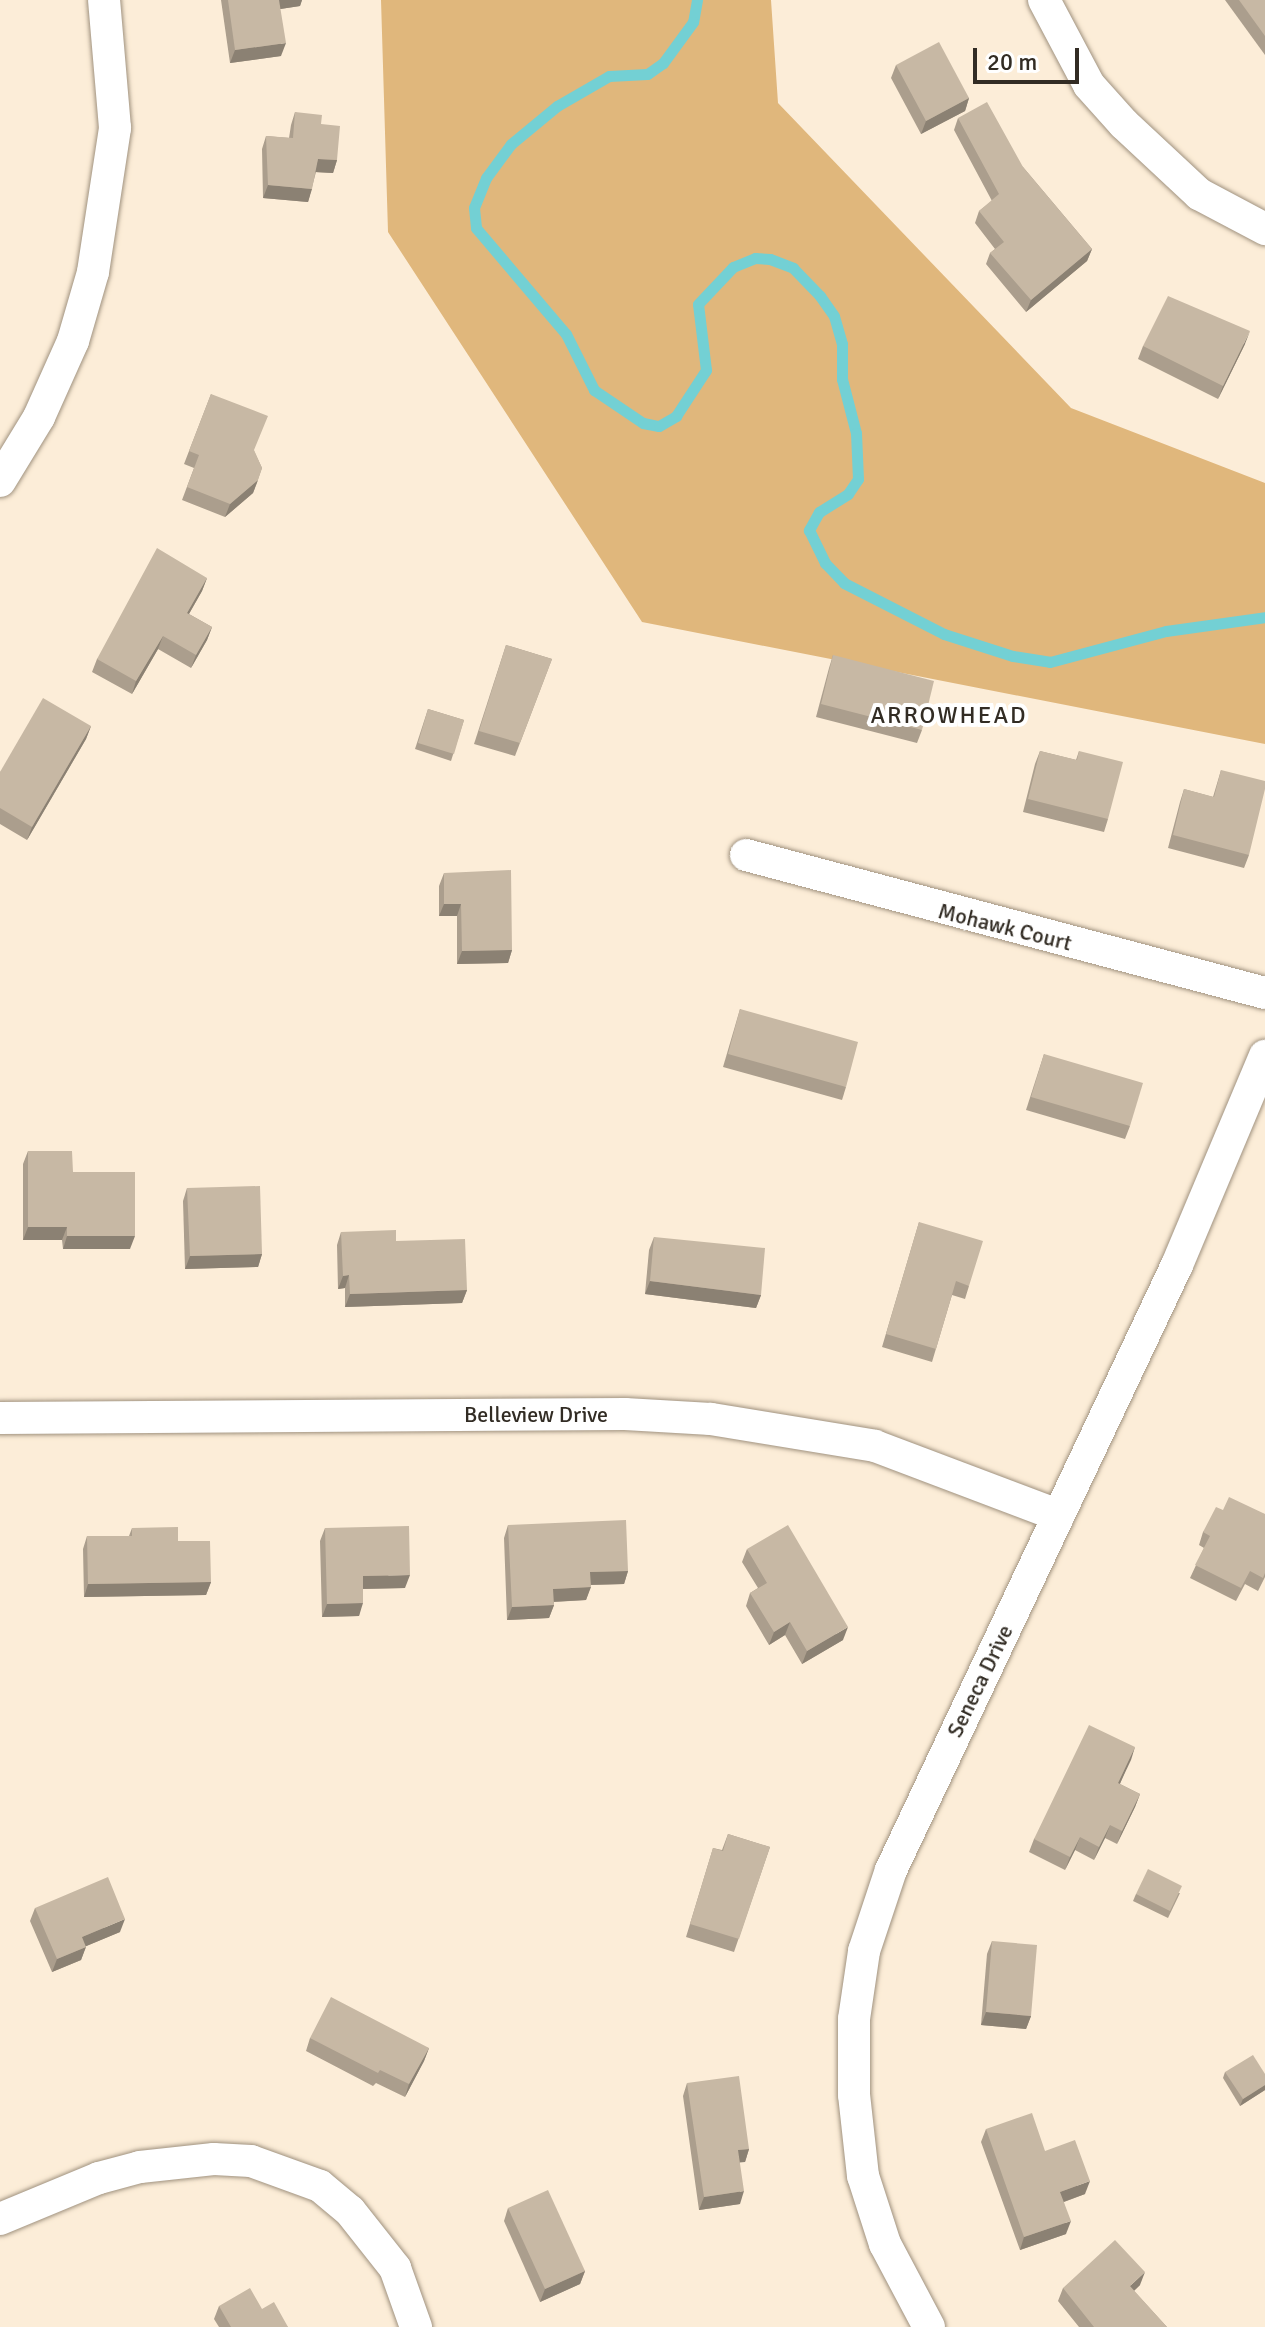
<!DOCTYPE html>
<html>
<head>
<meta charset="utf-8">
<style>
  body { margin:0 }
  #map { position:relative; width:1265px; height:2327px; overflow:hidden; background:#fcedd8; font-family:Signika,sans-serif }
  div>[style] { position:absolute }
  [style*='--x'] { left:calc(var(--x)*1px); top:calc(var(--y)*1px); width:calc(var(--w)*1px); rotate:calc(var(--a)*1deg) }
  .forest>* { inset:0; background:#e0b77c }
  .stream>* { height:11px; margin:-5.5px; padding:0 5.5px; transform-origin:5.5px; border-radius:5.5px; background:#73d0d4 }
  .roads { filter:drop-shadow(0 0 2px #a0927f) drop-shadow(0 0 2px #a0927f) }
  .street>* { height:32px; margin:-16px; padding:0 16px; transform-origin:16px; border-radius:16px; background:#fff }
  .wall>* { inset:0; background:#ab9e8d }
  .shaded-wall>* { inset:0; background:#8b8173 }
  .building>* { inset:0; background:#c7b8a4 }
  span { translate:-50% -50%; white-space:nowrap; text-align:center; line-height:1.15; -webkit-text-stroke:8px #fff; paint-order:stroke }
  .street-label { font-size:22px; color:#322c24 }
  .neighbourhood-label { font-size:24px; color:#322c24; letter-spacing:2px }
  .scale { position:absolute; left:973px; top:48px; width:106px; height:36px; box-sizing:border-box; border:4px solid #322c24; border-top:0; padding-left:10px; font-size:24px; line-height:28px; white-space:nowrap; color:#322c24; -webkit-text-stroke:6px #fff; paint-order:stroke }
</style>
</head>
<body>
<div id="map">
  <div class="forest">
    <div style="clip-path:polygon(381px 0,771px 0,778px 103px,1071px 408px,1265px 483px,1265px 744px,642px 622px,388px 232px)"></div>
  </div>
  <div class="stream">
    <div style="--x:697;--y:0;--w:22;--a:100"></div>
    <div style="--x:693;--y:22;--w:51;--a:126.2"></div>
    <div style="--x:663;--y:63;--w:19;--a:145"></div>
    <div style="--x:647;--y:74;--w:38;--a:177"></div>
    <div style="--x:609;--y:76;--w:60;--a:150"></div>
    <div style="--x:557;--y:106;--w:60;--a:140.4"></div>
    <div style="--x:511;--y:144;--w:42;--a:126.3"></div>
    <div style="--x:486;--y:178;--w:32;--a:112"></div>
    <div style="--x:474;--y:208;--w:20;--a:84"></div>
    <div style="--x:476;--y:228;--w:139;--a:49.7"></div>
    <div style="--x:566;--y:334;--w:63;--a:63.4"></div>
    <div style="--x:594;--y:390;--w:59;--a:34"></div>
    <div style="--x:643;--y:423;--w:16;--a:11"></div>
    <div style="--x:659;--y:426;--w:20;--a:-30"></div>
    <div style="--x:676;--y:416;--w:55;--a:-56.9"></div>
    <div style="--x:706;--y:370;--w:66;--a:-96.9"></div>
    <div style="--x:698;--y:304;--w:51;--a:-46.6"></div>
    <div style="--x:733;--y:267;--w:24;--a:-22"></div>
    <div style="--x:755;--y:258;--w:15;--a:4"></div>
    <div style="--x:770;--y:259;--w:25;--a:21"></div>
    <div style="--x:793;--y:268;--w:39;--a:46"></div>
    <div style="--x:820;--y:296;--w:24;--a:55"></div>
    <div style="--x:834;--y:316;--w:29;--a:74"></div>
    <div style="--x:842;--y:344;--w:35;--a:90"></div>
    <div style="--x:842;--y:379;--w:56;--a:75.5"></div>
    <div style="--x:856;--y:433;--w:46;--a:87.5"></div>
    <div style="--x:858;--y:479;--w:18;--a:124"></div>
    <div style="--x:848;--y:494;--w:34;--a:148"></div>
    <div style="--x:819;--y:512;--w:21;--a:119"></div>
    <div style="--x:809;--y:530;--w:37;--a:64"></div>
    <div style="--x:825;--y:563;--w:28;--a:46"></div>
    <div style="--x:844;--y:583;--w:112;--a:27"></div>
    <div style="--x:944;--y:634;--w:72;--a:17.7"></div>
    <div style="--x:1013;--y:656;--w:37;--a:9"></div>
    <div style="--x:1050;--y:662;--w:120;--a:-15"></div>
    <div style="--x:1166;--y:631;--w:100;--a:-8"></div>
  </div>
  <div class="roads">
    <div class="street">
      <div style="--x:1044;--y:0;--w:96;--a:62.1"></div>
      <div style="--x:1089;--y:85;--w:52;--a:48.1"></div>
      <div style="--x:1124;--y:124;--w:103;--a:43"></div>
      <div style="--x:1199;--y:194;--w:75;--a:27.9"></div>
      <div style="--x:0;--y:481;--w:75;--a:-58.6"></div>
      <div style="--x:39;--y:417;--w:83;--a:-65.9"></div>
      <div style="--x:73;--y:341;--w:72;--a:-73.8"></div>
      <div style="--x:93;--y:272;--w:146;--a:-81.3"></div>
      <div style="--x:115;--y:128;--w:128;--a:-94.9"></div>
      <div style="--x:746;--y:855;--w:537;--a:14.89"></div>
      <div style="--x:0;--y:1418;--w:625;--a:-0.37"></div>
      <div style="--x:625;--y:1414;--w:86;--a:3.3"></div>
      <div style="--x:711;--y:1419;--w:166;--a:9.3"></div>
      <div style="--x:875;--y:1446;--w:196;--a:20.7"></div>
      <div style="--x:0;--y:2219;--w:107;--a:-22.5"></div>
      <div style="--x:99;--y:2178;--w:42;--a:-15"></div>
      <div style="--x:140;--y:2167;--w:74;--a:-6.2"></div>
      <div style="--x:214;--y:2159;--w:37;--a:3"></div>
      <div style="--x:251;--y:2161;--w:73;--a:19.9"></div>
      <div style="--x:320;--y:2186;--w:39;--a:40"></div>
      <div style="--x:350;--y:2211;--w:73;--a:51.7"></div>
      <div style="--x:395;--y:2268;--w:63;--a:70.4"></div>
      <div style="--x:929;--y:2327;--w:94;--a:-117.9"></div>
      <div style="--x:885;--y:2244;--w:71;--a:-107.9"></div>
      <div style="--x:863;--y:2176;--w:81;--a:-96.3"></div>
      <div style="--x:854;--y:2095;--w:76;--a:-90"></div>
      <div style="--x:854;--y:2019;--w:69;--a:-81.6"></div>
      <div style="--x:864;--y:1951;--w:85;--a:-71.6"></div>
      <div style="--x:891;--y:1870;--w:669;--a:-64.7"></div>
      <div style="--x:1177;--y:1265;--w:227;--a:-67.2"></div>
    </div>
  </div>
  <div class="wall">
    <div style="clip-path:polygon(221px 0,302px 0,300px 6px,280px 9px,281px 56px,230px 63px)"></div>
    <div style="clip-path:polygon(1225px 0,1265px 0,1265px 55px)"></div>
    <div style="clip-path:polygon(896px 65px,969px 98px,965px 111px,921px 134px,891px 78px)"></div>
    <div style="clip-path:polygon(295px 112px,321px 124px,337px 160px,333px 173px,316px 172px,308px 202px,263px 198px,262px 149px,266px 136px,289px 138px,291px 125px)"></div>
    <div style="clip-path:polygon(958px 118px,1023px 167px,1092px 249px,1087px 261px,1026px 312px,986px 264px,990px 253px,995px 249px,975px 223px,979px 211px,992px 201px,954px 130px)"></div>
    <div style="clip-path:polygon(1245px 344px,1218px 399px,1138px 359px,1143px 346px)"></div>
    <div style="clip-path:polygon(211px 394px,254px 451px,262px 468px,253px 493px,225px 517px,182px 500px,194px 468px,184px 464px)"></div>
    <div style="clip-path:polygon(207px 578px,202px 591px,189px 614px,212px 627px,207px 640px,191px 668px,158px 649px,132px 694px,92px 672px,97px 659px)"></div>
    <div style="clip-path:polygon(506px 645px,552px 659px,515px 756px,474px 744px)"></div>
    <div style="clip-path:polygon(833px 655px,922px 730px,917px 743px,816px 717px,829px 668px)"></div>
    <div style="clip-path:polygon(428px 709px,464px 720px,451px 761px,415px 749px)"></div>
    <div style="clip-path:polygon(91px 726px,86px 739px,27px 840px,0 824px,0 772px)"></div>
    <div style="clip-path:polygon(1040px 751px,1076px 760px,1079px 751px,1108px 819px,1104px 832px,1023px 812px,1035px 764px)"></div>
    <div style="clip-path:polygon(1221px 770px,1249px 855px,1244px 868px,1168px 848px,1180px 802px,1184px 789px,1213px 797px)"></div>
    <div style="clip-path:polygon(444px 873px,512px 950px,508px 963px,457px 964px,457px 916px,439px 916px,439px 886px)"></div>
    <div style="clip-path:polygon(740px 1009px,846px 1087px,842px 1100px,723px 1067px)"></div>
    <div style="clip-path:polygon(1044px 1054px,1130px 1126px,1125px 1139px,1026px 1110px)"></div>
    <div style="clip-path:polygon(28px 1151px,73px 1172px,130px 1249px,63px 1249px,62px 1240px,23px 1240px,23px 1164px)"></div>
    <div style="clip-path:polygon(187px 1188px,262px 1254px,258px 1267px,185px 1269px,183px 1201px)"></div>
    <div style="clip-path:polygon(919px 1222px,969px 1286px,965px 1299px,952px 1295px,932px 1362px,882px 1347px)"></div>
    <div style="clip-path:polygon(341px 1232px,396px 1241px,467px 1290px,462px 1303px,345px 1307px,345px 1288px,338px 1289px,337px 1245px)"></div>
    <div style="clip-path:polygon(654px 1237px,761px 1295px,756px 1308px,645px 1294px,649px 1250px)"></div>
    <div style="clip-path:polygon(1223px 1510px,1265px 1514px,1265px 1577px,1258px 1591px,1245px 1584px,1236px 1601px,1190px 1578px,1204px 1548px,1199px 1545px,1203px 1532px)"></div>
    <div style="clip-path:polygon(508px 1525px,628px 1571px,624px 1584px,591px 1585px,586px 1600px,554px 1602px,554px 1605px,549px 1618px,507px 1620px,504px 1538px)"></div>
    <div style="clip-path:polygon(132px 1528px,178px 1541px,211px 1582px,206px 1595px,84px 1597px,83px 1549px,87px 1536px,129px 1536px)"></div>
    <div style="clip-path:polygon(325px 1528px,405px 1588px,363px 1589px,359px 1616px,322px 1617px,320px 1541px)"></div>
    <div style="clip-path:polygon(747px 1549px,843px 1640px,802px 1664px,785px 1635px,769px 1645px,746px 1606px,750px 1593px,758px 1588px,742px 1562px)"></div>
    <div style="clip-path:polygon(1135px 1747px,1120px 1784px,1140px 1794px,1135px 1807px,1117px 1844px,1105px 1838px,1094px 1860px,1075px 1850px,1065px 1870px,1029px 1852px,1034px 1839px)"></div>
    <div style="clip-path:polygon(728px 1834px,770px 1847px,734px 1952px,686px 1937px,713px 1848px,722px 1850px)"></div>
    <div style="clip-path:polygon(1180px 1893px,1168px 1918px,1133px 1901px,1136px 1894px)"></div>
    <div style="clip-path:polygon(35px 1908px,120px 1932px,86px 1946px,81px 1960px,52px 1972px,30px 1921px)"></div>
    <div style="clip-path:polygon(992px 1941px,1031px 2016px,1026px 2029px,981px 2025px,987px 1954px)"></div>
    <div style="clip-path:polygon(310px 2038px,429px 2048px,424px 2061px,405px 2097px,376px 2083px,373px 2086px,306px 2051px)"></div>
    <div style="clip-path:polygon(1225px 2072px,1265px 2074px,1265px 2090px,1240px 2106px,1223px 2078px)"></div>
    <div style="clip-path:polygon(687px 2083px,749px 2149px,745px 2162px,740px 2162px,740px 2204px,699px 2210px,683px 2096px)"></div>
    <div style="clip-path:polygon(986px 2129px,1045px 2151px,1085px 2194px,1064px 2202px,1066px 2234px,1020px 2250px,981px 2142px)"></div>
    <div style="clip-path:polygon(508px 2208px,585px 2271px,580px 2284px,540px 2302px,504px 2221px)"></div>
    <div style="clip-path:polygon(1140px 2285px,1134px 2291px,1167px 2327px,1079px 2327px,1058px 2301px,1063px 2288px)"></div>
    <div style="clip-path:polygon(219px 2306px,262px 2309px,288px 2327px,219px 2327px,214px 2319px)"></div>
  </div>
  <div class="shaded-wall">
    <div style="clip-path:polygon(278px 0,302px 0,300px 6px,274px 10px)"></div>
    <div style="clip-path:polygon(286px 43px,281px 56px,230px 63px,235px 50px)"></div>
    <div style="clip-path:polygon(969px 98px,965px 111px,921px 134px,926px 121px)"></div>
    <div style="clip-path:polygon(318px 159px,337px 160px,333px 173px,314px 172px)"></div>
    <div style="clip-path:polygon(268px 185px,312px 189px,308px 202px,263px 198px)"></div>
    <div style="clip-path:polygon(1092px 249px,1087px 261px,1026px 312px,1031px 300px)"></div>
    <div style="clip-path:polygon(1250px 331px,1245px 344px,1218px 399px,1223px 386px)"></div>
    <div style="clip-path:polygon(258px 480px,253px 493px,225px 517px,230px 504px)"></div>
    <div style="clip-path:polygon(207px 578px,202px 591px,182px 626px,187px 613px)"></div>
    <div style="clip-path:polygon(212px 627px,207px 640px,191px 668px,196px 655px)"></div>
    <div style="clip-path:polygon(163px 636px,158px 649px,132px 694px,136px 681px)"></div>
    <div style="clip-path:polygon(91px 726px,86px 739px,27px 840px,32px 827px)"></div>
    <div style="clip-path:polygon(444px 904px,461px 904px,457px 916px,439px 916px)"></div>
    <div style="clip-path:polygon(512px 950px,508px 963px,457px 964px,462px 951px)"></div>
    <div style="clip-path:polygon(28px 1227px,67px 1227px,62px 1240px,23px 1240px)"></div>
    <div style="clip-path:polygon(67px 1236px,135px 1236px,130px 1249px,63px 1249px)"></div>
    <div style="clip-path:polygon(262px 1254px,258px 1267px,185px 1269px,190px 1256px)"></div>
    <div style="clip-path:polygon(349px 1275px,345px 1288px,338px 1289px,343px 1276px)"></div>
    <div style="clip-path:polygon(650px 1281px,761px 1295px,756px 1308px,645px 1294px)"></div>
    <div style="clip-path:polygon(467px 1290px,462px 1303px,345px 1307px,350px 1294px)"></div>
    <div style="clip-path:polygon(628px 1571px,624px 1584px,585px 1585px,590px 1572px)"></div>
    <div style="clip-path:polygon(410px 1575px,405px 1588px,358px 1589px,363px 1576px)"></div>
    <div style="clip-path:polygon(211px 1582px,206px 1595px,84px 1597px,88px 1584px)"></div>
    <div style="clip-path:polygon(591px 1587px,586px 1600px,549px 1602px,553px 1589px)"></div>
    <div style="clip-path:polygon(363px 1603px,359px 1616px,322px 1617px,327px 1604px)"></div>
    <div style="clip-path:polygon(554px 1605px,549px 1618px,507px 1620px,512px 1607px)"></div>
    <div style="clip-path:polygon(790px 1622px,785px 1635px,769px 1645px,774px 1632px)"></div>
    <div style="clip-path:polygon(848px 1627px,843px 1640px,802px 1664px,807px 1651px)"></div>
    <div style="clip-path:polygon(1135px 1747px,1131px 1760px,1114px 1796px,1118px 1783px)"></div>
    <div style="clip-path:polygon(1140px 1794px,1135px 1807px,1117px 1844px,1122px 1831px)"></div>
    <div style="clip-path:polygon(1110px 1825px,1105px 1838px,1094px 1860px,1099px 1847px)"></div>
    <div style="clip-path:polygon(1080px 1837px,1075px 1850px,1065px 1870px,1070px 1857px)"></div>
    <div style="clip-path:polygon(125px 1919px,120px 1932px,77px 1950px,82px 1937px)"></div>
    <div style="clip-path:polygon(86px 1947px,81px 1960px,52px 1972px,57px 1959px)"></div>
    <div style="clip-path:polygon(986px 2012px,1031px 2016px,1026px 2029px,981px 2025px)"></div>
    <div style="clip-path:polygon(429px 2048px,424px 2061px,405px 2097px,409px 2084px)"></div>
    <div style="clip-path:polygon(1265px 2085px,1265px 2090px,1240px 2106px,1243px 2099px)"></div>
    <div style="clip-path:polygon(749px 2149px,745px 2162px,734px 2163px,738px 2150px)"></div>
    <div style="clip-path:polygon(1090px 2181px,1085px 2194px,1055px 2205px,1060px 2192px)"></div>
    <div style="clip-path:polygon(744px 2191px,740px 2204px,699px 2210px,704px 2197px)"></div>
    <div style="clip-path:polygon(1071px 2221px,1066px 2234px,1020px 2250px,1024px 2237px)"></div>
    <div style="clip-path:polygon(585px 2271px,580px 2284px,540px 2302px,545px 2289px)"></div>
    <div style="clip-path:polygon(1145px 2272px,1140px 2285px,1125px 2299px,1130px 2286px)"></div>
  </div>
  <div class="building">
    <div style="clip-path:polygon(228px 0,279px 0,286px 43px,235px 50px)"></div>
    <div style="clip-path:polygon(1239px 0,1265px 0,1265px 36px)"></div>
    <div style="clip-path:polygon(939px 42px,969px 98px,926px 121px,896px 65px)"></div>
    <div style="clip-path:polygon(987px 102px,1023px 167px,1092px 249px,1031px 300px,990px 253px,1004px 242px,979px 211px,999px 194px,958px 118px)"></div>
    <div style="clip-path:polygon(295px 112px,322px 115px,321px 124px,340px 126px,337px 160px,318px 159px,312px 189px,268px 185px,266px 136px,293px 138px)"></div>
    <div style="clip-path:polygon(1168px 296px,1250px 331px,1223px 386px,1143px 346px)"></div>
    <div style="clip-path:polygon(211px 394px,268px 416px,254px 450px,262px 468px,258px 480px,230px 504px,187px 487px,199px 455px,189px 451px)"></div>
    <div style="clip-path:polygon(157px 548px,207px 578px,187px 613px,212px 627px,196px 655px,163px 636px,136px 681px,97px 659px)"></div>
    <div style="clip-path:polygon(506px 645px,552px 659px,520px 743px,479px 731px)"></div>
    <div style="clip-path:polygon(833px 655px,934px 681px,922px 730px,821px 704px)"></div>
    <div style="clip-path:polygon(43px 698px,91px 726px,32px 827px,0 808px,0 772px)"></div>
    <div style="clip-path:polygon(428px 709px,464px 720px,454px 754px,418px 743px)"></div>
    <div style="clip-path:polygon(1040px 751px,1077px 760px,1079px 751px,1123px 762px,1108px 819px,1028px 799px)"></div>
    <div style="clip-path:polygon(1221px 770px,1265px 781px,1265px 789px,1249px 855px,1173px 835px,1184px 789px,1214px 797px)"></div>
    <div style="clip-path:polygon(511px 870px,512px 950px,462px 951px,461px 904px,444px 904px,444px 873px)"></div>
    <div style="clip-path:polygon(740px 1009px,858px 1042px,846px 1087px,728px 1054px)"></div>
    <div style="clip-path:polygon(1044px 1054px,1143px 1083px,1130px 1126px,1031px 1097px)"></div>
    <div style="clip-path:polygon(28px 1151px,72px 1151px,73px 1172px,135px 1172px,135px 1236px,67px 1236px,67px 1227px,28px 1227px)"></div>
    <div style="clip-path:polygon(260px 1186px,262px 1254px,190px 1256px,187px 1188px)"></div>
    <div style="clip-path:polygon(919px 1222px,983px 1241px,969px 1286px,956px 1281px,936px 1349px,886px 1334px)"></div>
    <div style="clip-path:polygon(396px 1230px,396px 1241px,465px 1239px,467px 1290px,350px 1294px,349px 1275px,343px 1276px,341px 1232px)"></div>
    <div style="clip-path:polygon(654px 1237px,765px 1248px,761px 1295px,650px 1281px)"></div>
    <div style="clip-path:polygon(1229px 1497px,1265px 1514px,1265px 1573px,1263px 1578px,1250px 1571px,1241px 1588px,1195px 1565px,1210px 1536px,1203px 1532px,1216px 1507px,1223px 1510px)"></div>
    <div style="clip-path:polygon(626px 1520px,628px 1571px,590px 1572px,591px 1587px,553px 1589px,554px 1605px,512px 1607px,508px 1525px)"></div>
    <div style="clip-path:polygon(788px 1525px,848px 1627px,807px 1651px,790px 1622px,774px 1632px,750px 1593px,767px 1583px,747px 1549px)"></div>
    <div style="clip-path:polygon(409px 1526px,410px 1575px,363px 1576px,363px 1603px,327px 1604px,325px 1528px)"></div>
    <div style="clip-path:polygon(178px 1527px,178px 1541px,210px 1541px,211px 1582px,88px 1584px,87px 1536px,132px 1536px,132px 1528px)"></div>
    <div style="clip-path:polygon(1089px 1725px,1135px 1747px,1118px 1783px,1140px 1794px,1122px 1831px,1110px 1825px,1099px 1847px,1080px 1837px,1070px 1857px,1034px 1839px)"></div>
    <div style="clip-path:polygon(728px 1834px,770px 1847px,739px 1939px,690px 1924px,713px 1848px,723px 1851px)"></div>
    <div style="clip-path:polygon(1148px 1869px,1182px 1886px,1170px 1911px,1136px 1894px)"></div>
    <div style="clip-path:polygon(108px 1877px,125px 1919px,82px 1937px,86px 1947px,57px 1959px,35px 1908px)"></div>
    <div style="clip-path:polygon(992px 1941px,1037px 1945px,1031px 2016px,986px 2012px)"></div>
    <div style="clip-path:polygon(331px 1997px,429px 2048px,409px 2084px,380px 2070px,378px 2073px,310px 2038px)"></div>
    <div style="clip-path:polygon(1253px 2055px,1265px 2074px,1265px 2085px,1243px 2099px,1225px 2072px)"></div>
    <div style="clip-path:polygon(739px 2076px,749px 2149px,738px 2150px,744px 2191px,704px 2197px,687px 2083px)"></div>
    <div style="clip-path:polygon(1032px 2113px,1045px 2151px,1075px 2140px,1090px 2181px,1060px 2192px,1071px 2221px,1024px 2237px,986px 2129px)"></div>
    <div style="clip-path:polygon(548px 2190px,585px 2271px,545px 2289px,508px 2208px)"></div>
    <div style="clip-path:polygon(1115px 2240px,1145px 2272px,1130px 2286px,1167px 2327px,1094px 2327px,1063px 2288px)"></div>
    <div style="clip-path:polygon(250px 2288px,262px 2309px,274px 2302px,288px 2327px,231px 2327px,219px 2306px)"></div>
  </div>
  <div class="street-label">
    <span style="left:1005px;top:927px;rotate:14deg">Mohawk Court</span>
    <span style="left:536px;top:1415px">Belleview Drive</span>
    <span style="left:980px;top:1681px;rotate:-64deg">Seneca Drive</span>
  </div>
  <div class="neighbourhood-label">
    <span style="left:949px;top:716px">ARROWHEAD</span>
  </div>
  <div class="scale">20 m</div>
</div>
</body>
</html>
